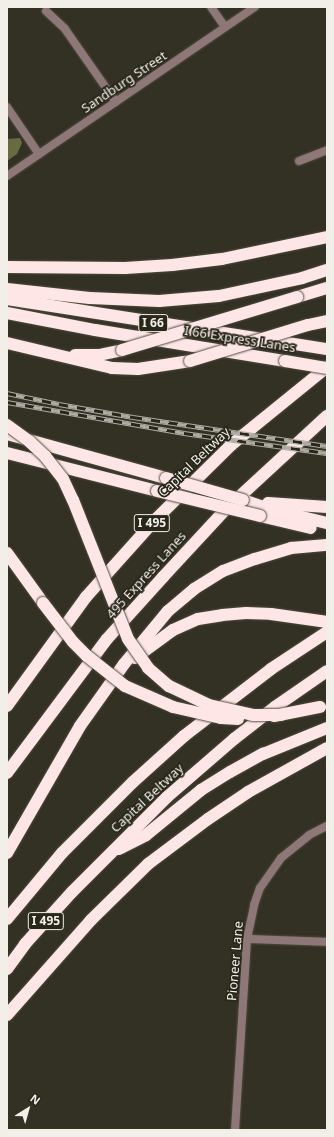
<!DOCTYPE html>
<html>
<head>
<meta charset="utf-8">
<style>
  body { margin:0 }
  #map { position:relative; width:334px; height:1137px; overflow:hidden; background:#333024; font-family:"Noto Sans",sans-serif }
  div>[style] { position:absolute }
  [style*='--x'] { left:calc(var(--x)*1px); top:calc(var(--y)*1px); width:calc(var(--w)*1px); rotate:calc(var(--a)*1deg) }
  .forest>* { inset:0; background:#676b41 }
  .roads { filter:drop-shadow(0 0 1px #4e4b3f) drop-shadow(0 0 1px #4e4b3f) }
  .street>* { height:8px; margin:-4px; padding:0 4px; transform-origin:4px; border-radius:4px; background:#8e7877 }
  .highway>* { height:12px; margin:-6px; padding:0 6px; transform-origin:6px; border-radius:6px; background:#fde6e5 }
  .rail>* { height:4.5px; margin-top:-2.25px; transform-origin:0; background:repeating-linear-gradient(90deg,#29261a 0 9px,#adaba2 0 18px); box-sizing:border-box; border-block:1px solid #adaba2 }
  .bridges { filter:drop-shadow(0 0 1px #4e4b3f) drop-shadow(0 0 1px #4e4b3f) }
  .highway-bridge>* { height:12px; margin:-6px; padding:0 6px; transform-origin:6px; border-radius:6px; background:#fde6e5 }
  span { translate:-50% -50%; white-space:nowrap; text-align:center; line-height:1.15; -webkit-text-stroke:3.5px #29261a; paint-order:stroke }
  .shield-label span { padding:1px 3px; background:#29261a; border:1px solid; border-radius:3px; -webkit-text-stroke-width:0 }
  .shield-label { font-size:12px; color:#f1efe8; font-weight:700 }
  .street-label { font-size:13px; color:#f1efe8 }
  .frame { position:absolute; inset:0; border:8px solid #f1efe8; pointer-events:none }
  .north { position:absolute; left:8px; top:1089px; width:40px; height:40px; -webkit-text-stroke:3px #29261a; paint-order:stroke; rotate:37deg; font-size:11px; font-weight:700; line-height:16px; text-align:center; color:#f1efe8 }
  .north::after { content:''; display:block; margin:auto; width:14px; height:18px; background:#f1efe8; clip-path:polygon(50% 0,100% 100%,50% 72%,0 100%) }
</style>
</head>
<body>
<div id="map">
  <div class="forest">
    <div style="clip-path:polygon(20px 138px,22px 143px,17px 154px,7px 161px,7px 139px)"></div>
  </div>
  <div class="roads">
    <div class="street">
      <div style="--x:211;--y:7;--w:24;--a:55"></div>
      <div style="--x:46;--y:11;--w:26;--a:43"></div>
      <div style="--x:65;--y:29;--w:89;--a:55.1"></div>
      <div style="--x:7;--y:107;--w:57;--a:55.8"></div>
      <div style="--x:299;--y:161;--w:30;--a:-21"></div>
      <div style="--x:7;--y:176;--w:300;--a:-34.3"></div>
      <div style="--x:247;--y:939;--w:80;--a:2.1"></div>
      <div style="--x:235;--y:1130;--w:191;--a:-86.4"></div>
      <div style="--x:247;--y:939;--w:35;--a:-78"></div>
      <div style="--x:254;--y:905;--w:18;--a:-71"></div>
      <div style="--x:260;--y:888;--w:37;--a:-55"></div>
      <div style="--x:281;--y:858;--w:36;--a:-39"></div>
      <div style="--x:309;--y:835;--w:20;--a:-27"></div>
    </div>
    <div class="highway">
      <div style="--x:7;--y:267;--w:118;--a:0.5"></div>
      <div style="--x:125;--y:268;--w:47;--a:-3.7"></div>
      <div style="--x:172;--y:265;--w:50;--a:-6.8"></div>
      <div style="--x:222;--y:259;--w:107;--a:-11.8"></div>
      <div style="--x:7;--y:289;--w:83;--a:6.2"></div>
      <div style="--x:90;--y:298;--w:69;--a:2.5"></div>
      <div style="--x:159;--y:301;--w:60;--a:-4.8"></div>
      <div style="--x:219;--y:296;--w:85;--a:-12.2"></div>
      <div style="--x:302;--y:278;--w:26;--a:-18"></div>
      <div style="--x:297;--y:297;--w:31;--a:-17"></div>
      <div style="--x:7;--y:299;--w:324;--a:8.9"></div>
      <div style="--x:7;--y:313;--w:90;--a:10.9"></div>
      <div style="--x:95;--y:330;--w:193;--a:9.3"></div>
      <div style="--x:7;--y:343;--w:108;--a:13.4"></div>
      <div style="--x:112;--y:368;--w:26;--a:2"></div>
      <div style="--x:138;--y:369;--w:53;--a:-8.7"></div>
      <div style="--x:75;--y:355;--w:24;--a:0"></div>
      <div style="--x:99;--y:355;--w:24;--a:-12"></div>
      <div style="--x:7;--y:434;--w:165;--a:15.5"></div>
      <div style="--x:7;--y:453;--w:155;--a:14.2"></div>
      <div style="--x:243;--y:500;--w:28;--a:19"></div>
      <div style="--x:269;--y:509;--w:60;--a:13.6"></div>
      <div style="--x:268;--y:503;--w:59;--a:3.9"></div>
      <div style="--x:260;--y:516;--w:52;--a:13.2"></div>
      <div style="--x:7;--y:553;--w:62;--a:54.2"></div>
      <div style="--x:135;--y:658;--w:47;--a:-36.4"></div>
      <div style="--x:173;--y:630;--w:27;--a:-24"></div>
      <div style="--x:198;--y:619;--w:24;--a:-9"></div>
      <div style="--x:222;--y:615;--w:24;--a:-5"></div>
      <div style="--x:246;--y:613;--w:25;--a:2"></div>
      <div style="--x:271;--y:614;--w:57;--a:8.1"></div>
      <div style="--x:7;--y:706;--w:135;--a:-54.1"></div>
      <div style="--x:86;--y:597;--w:103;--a:-48.1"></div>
      <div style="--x:155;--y:520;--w:107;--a:-44.6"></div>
      <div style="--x:231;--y:445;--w:124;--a:-39.1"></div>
      <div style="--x:7;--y:773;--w:167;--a:-53.3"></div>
      <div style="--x:107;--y:639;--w:84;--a:-47.9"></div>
      <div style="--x:163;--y:577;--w:91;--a:-47.2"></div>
      <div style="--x:225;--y:510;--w:139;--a:-42.7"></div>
      <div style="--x:119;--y:849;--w:30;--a:-27"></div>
      <div style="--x:146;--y:835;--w:71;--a:-39.3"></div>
      <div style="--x:201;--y:790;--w:34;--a:-32"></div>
      <div style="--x:230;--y:772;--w:38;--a:-29"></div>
      <div style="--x:263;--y:754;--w:69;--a:-22.1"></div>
      <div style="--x:7;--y:853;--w:146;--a:-60.1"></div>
      <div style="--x:80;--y:726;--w:76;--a:-54.6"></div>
      <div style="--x:124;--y:664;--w:69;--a:-50.3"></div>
      <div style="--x:168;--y:611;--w:34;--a:-40"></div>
      <div style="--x:194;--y:589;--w:34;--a:-32"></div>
      <div style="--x:223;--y:571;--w:34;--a:-21"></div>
      <div style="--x:255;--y:559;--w:38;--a:-17"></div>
      <div style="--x:291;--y:548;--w:36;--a:-5"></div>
      <div style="--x:7;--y:919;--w:86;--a:-50.2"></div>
      <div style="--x:62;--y:853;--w:100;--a:-45"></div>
      <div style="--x:133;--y:782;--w:69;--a:-42"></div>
      <div style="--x:184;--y:736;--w:110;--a:-37.6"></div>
      <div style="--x:271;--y:669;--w:67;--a:-33.5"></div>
      <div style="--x:7;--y:969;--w:31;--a:-54"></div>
      <div style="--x:25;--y:944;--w:70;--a:-47.9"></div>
      <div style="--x:72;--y:892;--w:134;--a:-45"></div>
      <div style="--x:167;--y:797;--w:89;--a:-40.9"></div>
      <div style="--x:234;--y:739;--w:52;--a:-38"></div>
      <div style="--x:275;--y:707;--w:63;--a:-34.7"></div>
      <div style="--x:7;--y:1015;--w:127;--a:-48.5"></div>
      <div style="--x:91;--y:920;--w:80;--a:-44.5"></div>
      <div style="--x:148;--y:864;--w:75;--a:-36.9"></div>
      <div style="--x:208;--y:819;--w:48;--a:-34"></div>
      <div style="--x:248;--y:792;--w:90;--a:-29.1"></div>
    </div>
  </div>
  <div class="rail">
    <div style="--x:7;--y:393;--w:53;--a:11.9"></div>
    <div style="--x:59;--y:404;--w:75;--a:10"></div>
    <div style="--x:133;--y:417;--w:196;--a:8.5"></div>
    <div style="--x:7;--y:402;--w:180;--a:9.9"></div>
    <div style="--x:184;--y:433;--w:144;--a:8"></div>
  </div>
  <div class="bridges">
    <div class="highway-bridge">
      <div style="--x:122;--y:350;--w:183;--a:-16.8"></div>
      <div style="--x:190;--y:361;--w:123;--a:-17"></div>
      <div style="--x:308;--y:325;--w:19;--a:-12"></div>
      <div style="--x:285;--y:361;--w:43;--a:9.5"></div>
      <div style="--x:7;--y:425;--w:29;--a:36"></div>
      <div style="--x:30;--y:442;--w:21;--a:43"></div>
      <div style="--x:45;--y:456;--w:29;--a:52"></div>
      <div style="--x:63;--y:479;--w:23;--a:65"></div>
      <div style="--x:73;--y:500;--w:149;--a:68.4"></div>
      <div style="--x:128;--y:639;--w:35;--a:55"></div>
      <div style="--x:148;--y:668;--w:28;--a:41"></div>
      <div style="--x:169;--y:686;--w:44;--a:25.4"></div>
      <div style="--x:209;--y:705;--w:45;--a:12.8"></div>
      <div style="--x:253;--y:715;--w:28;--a:0"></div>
      <div style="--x:166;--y:478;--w:80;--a:15.9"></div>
      <div style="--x:157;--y:491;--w:106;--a:13.6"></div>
      <div style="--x:43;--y:603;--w:49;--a:52.4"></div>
      <div style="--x:73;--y:642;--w:20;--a:45"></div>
      <div style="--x:87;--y:656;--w:48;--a:38.3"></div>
      <div style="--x:125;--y:686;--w:52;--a:23.6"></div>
      <div style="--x:173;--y:707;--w:49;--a:12.9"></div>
      <div style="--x:221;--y:718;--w:17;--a:3"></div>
      <div style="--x:274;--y:716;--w:47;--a:-11.1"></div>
    </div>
  </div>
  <div class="shield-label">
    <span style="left:153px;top:323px">I 66</span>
    <span style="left:152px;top:523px">I 495</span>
    <span style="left:46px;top:921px">I 495</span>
  </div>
  <div class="street-label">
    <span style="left:124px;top:82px;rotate:-34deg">Sandburg Street</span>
    <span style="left:240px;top:339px;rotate:9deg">I 66 Express Lanes</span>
    <span style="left:194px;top:462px;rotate:-44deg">Capital Beltway</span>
    <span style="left:146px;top:575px;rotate:-48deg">495 Express Lanes</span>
    <span style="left:147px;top:798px;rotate:-43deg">Capital Beltway</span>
    <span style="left:235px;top:961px;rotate:-85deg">Pioneer Lane</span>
  </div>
  <div class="frame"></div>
  <div class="north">N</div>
</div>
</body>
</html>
